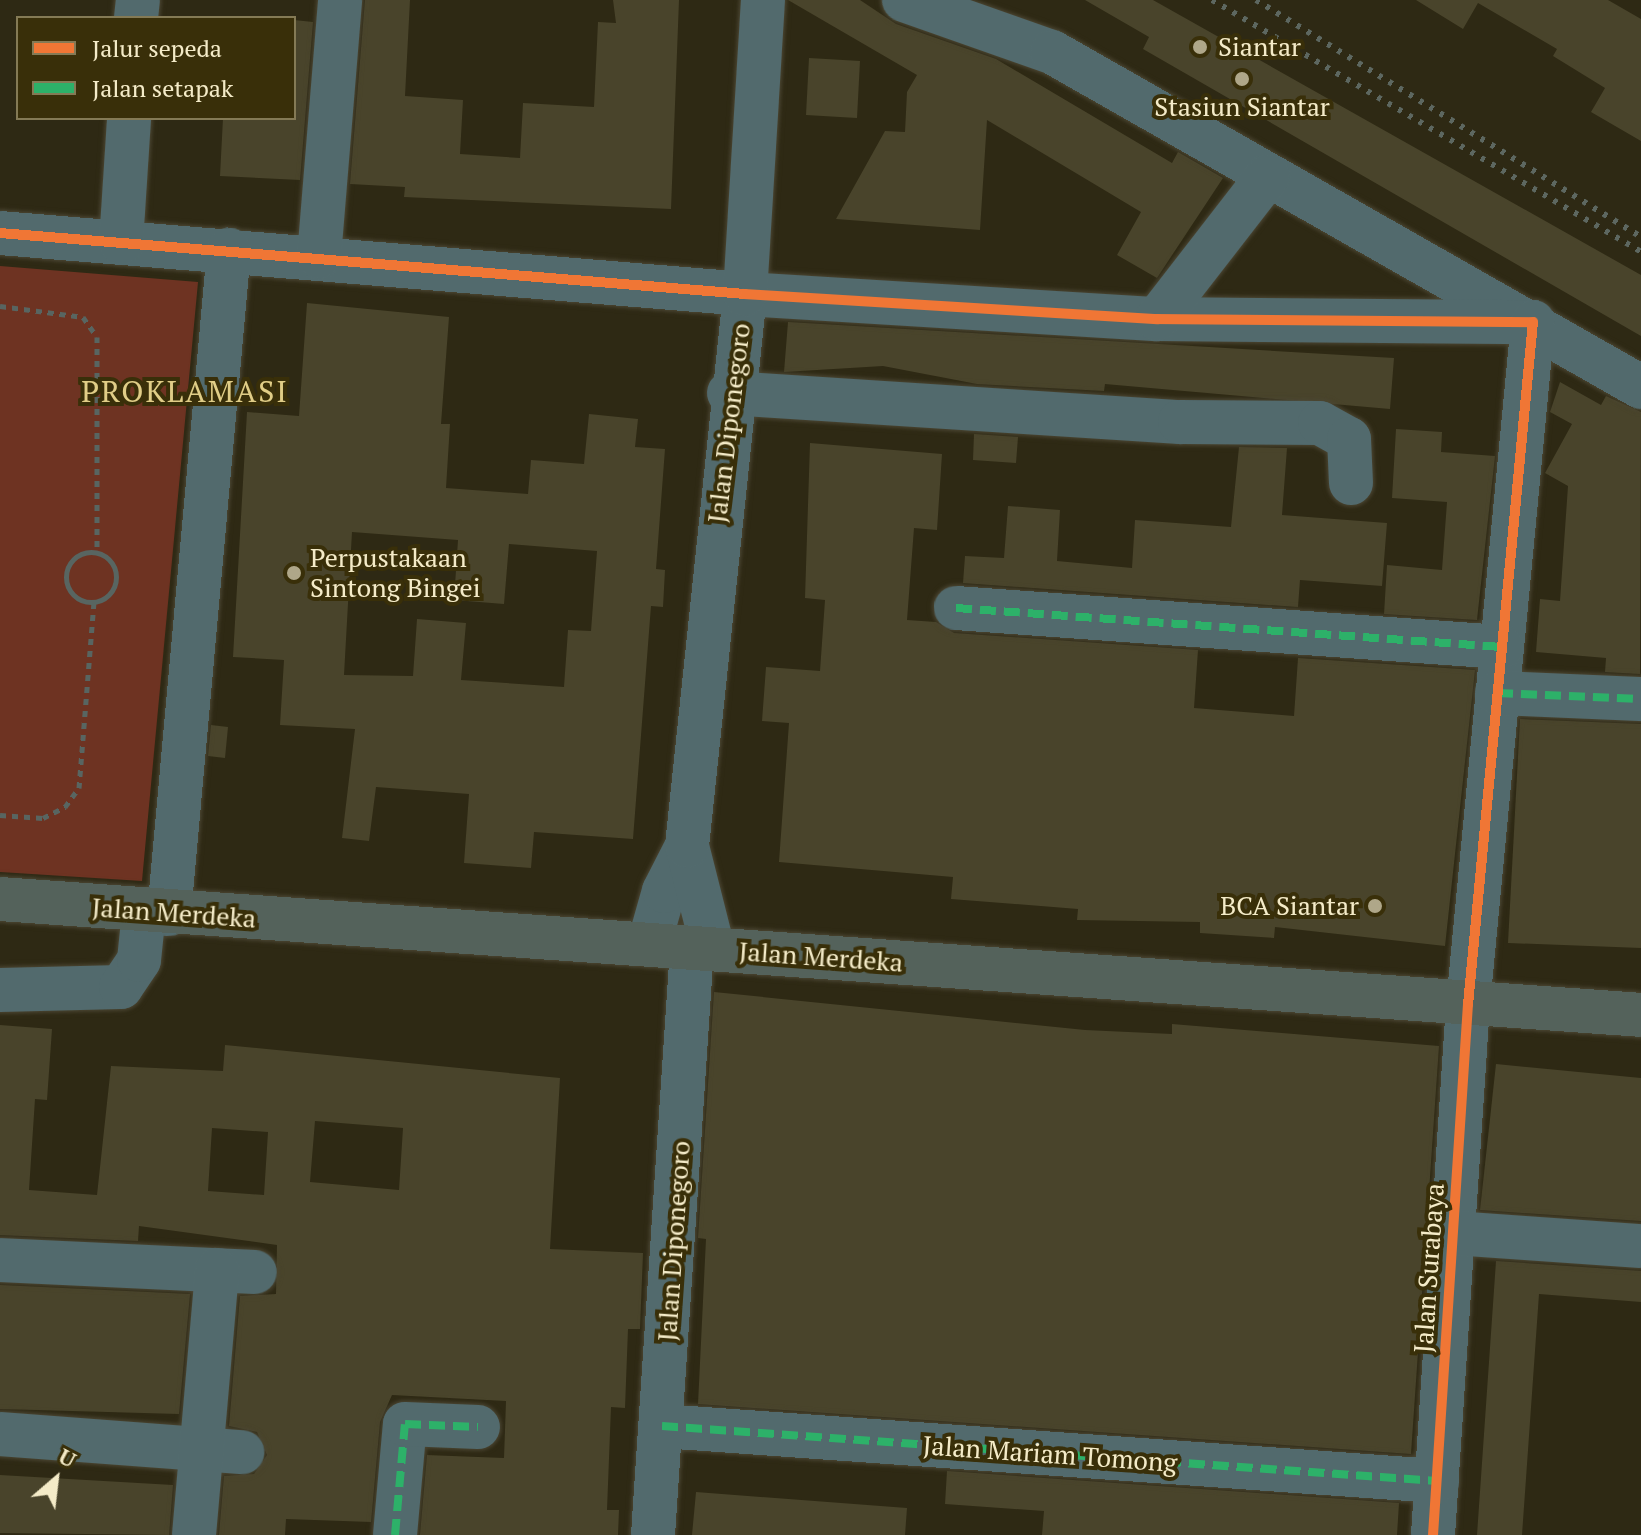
<!DOCTYPE html>
<html>
<head>
<meta charset="utf-8">
<style>
  body { margin:0 }
  #map { position:relative; width:1641px; height:1535px; overflow:hidden; background:#2e2914; font-family:"PT Serif",serif }
  div>[style] { position:absolute }
  [style*='--x'] { left:calc(var(--x)*1px); top:calc(var(--y)*1px); width:calc(var(--w)*1px); rotate:calc(var(--a)*1deg) }
  .green>* { inset:0; background:#6e3322 }
  .building>* { inset:0; background:#49442b }
  .path>* { height:5px; margin-top:-2.5px; transform-origin:0; background:repeating-linear-gradient(90deg,#586561 0 6px,transparent 0 12px) }
  .path>.ring { margin:-2.5px; padding:0; box-sizing:content-box; background:none; border:5px solid #586561; border-radius:50% }
  .roads { filter:drop-shadow(0 0 2px #4b4633) drop-shadow(0 0 2px #4b4633) }
  .minor>* { height:44px; margin:-22px; padding:0 22px; transform-origin:22px; border-radius:22px; background:#526a6d }
  .major>* { height:44px; margin:-22px; padding:0 22px; transform-origin:22px; border-radius:22px; background:#54625b }
  .rail>* { height:6px; margin-top:-3px; transform-origin:0; background:repeating-linear-gradient(90deg,#5d6760 0 4px,transparent 0 12px) }
  .quiet>* { height:8px; margin-top:-4px; transform-origin:0; background:repeating-linear-gradient(90deg,#2db169 0 16px,transparent 0 24px) }
  .cycleway>* { height:10px; margin:-5px; padding:0 5px; transform-origin:5px; border-radius:5px; background:#f07635 }
  .dots>* { width:22px; height:22px; translate:-50% -50%; box-sizing:border-box; border:4px solid #392f09; border-radius:50% }
  span { translate:-50% -50%; white-space:nowrap; text-align:center; line-height:1.15; -webkit-text-stroke:8px #392f09; paint-order:stroke }
  .poi-label { font-size:26px; color:#f4ebc8 }
  .left { translate:0 -50%; text-align:left }
  .right { translate:-100% -50%; text-align:right }
  .street-label { font-size:26px; color:#f4ebc8 }
  .quarter-label { font-size:30px; color:#e0cd87; letter-spacing:2px }
  .legend { position:absolute; left:16px; top:16px; width:280px; height:104px; box-sizing:border-box; background:#392f09; border:2px solid #847a55; margin:0; padding:10px 14px; list-style:none; font-size:24px; color:#f4ebc8 }
  .legend li { display:flex; align-items:center; gap:16px; height:40px }
  .legend b { width:40px; border:2px solid #847a55 }
  .north { position:absolute; left:16px; top:1439px; width:80px; height:80px; -webkit-text-stroke:6px #392f09; paint-order:stroke; rotate:28deg; font-size:22px; font-weight:700; line-height:32px; text-align:center; color:#f4ebc8 }
  .north::after { content:''; display:block; margin:auto; width:28px; height:36px; background:#f4ebc8; clip-path:polygon(50% 0,100% 100%,50% 72%,0 100%) }
</style>
</head>
<body>
<div id="map">
  <div class="green">
    <div style="clip-path:polygon(0 266px,198px 282px,142px 881px,0 872px)"></div>
  </div>
  <div class="building">
    <div style="clip-path:polygon(365px 0,410px 0,405px 96px,463px 100px,460px 154px,520px 158px,523px 103px,594px 107px,598px 22px,616px 23px,613px 0,679px 0,671px 209px,404px 197px,405px 187px,350px 184px)"></div>
    <div style="clip-path:polygon(788px 0,860px 0,896px 24px,996px 59px,1172px 163px,1178px 152px,1223px 178px,1157px 278px,1117px 255px,1141px 212px,987px 120px,980px 230px,836px 219px,885px 131px,905px 132px,907px 92px,917px 75px)"></div>
    <div style="clip-path:polygon(1085px 0,1153px 0,1641px 275px,1641px 336px,1143px 49px,1149px 37px)"></div>
    <div style="clip-path:polygon(1416px 0,1608px 0,1641px 19px,1641px 141px,1591px 112px,1605px 88px,1553px 56px,1557px 49px,1478px 3px,1463px 29px)"></div>
    <div style="clip-path:polygon(294px 20px,313px 22px,300px 180px,220px 176px,223px 118px,294px 118px)"></div>
    <div style="clip-path:polygon(809px 58px,860px 61px,857px 118px,806px 115px)"></div>
    <div style="clip-path:polygon(evenodd,307px 303px,449px 317px,441px 424px,450px 424px,446px 488px,528px 494px,531px 460px,584px 464px,589px 414px,638px 419px,635px 447px,665px 449px,656px 569px,665px 570px,663px 607px,651px 606px,633px 839px,534px 832px,531px 868px,464px 863px,469px 794px,376px 787px,369px 841px,342px 838px,355px 729px,280px 725px,284px 660px,233px 657px,247px 412px,299px 416px,307px 303px,352px 532px,458px 540px,454px 600px,504px 604px,509px 544px,597px 551px,591px 631px,568px 630px,564px 687px,461px 680px,466px 623px,417px 619px,413px 676px,344px 675px,352px 532px)"></div>
    <div style="clip-path:polygon(788px 322px,1394px 358px,1390px 409px,1105px 384px,1104px 391px,977px 384px,883px 366px,784px 372px)"></div>
    <div style="clip-path:polygon(1560px 382px,1601px 405px,1606px 396px,1641px 412px,1640px 674px,1605px 672px,1606px 658px,1536px 652px,1540px 599px,1560px 601px,1568px 486px,1545px 473px,1572px 424px,1550px 412px)"></div>
    <div style="clip-path:polygon(1396px 429px,1442px 432px,1441px 452px,1495px 456px,1477px 620px,1384px 614px,1387px 565px,1442px 570px,1447px 502px,1392px 498px)"></div>
    <div style="clip-path:polygon(974px 434px,1018px 437px,1016px 463px,973px 460px)"></div>
    <div style="clip-path:polygon(810px 443px,942px 454px,937px 530px,914px 528px,907px 620px,936px 622px,954px 633px,1198px 650px,1194px 708px,1294px 716px,1298px 658px,1475px 670px,1445px 946px,1275px 927px,1274px 938px,1200px 933px,1200px 922px,1077px 920px,1078px 909px,951px 899px,953px 877px,779px 862px,789px 723px,762px 721px,766px 667px,820px 671px,825px 600px,805px 598px)"></div>
    <div style="clip-path:polygon(1239px 447px,1287px 448px,1282px 515px,1387px 523px,1382px 586px,1300px 580px,1298px 607px,963px 583px,965px 556px,1004px 558px,1008px 506px,1060px 510px,1057px 561px,1132px 568px,1135px 520px,1231px 527px)"></div>
    <div style="clip-path:polygon(1520px 719px,1641px 724px,1641px 948px,1508px 943px)"></div>
    <div style="clip-path:polygon(211px 725px,228px 727px,225px 758px,208px 756px)"></div>
    <div style="clip-path:polygon(714px 992px,1085px 1030px,1172px 1034px,1172px 1024px,1439px 1046px,1411px 1454px,698px 1404px,706px 1239px,698px 1238px)"></div>
    <div style="clip-path:polygon(evenodd,0 1025px,52px 1029px,47px 1100px,35px 1099px,29px 1190px,97px 1195px,111px 1066px,223px 1071px,225px 1045px,560px 1078px,550px 1249px,643px 1253px,640px 1329px,628px 1329px,625px 1408px,611px 1407px,607px 1510px,619px 1510px,618px 1535px,420px 1535px,427px 1455px,504px 1458px,506px 1401px,392px 1395px,380px 1422px,371px 1522px,286px 1519px,285px 1535px,219px 1535px,224px 1476px,254px 1474px,267px 1455px,257px 1432px,229px 1426px,240px 1296px,276px 1294px,277px 1245px,139px 1226px,138px 1241px,0 1235px,0 1025px,315px 1121px,403px 1128px,399px 1190px,310px 1182px,315px 1121px,0 1025px,212px 1128px,268px 1132px,264px 1195px,208px 1191px,212px 1128px)"></div>
    <div style="clip-path:polygon(1496px 1064px,1641px 1078px,1641px 1221px,1480px 1210px)"></div>
    <div style="clip-path:polygon(1496px 1261px,1641px 1271px,1641px 1302px,1539px 1294px,1522px 1535px,1477px 1535px)"></div>
    <div style="clip-path:polygon(0 1285px,190px 1294px,179px 1414px,0 1409px)"></div>
    <div style="clip-path:polygon(947px 1471px,1399px 1503px,1397px 1535px,1042px 1535px,1044px 1511px,945px 1504px)"></div>
    <div style="clip-path:polygon(0 1475px,173px 1485px,169px 1535px,0 1533px)"></div>
    <div style="clip-path:polygon(696px 1492px,907px 1508px,905px 1535px,692px 1535px)"></div>
  </div>
  <div class="path">
    <div style="--x:0;--y:306;--w:84;--a:7.5"></div>
    <div style="--x:83;--y:317;--w:24;--a:55"></div>
    <div style="--x:97;--y:337;--w:214;--a:90"></div>
    <div class="ring" style="left:66px;top:552px;width:45px;height:45px"></div>
    <div style="--x:0;--y:815;--w:43;--a:4"></div>
    <div style="--x:43;--y:818;--w:25;--a:-27"></div>
    <div style="--x:65;--y:807;--w:24;--a:-54"></div>
    <div style="--x:79;--y:788;--w:187;--a:-85.4"></div>
  </div>
  <div class="roads">
    <div class="minor">
      <div style="--x:904;--y:0;--w:157;--a:19.4"></div>
      <div style="--x:1052;--y:52;--w:678;--a:29.63"></div>
      <div style="--x:136;--y:18;--w:18;--a:-84"></div>
      <div style="--x:0;--y:233;--w:747;--a:4.68"></div>
      <div style="--x:745;--y:294;--w:413;--a:3.5"></div>
      <div style="--x:1157;--y:319;--w:376;--a:0.5"></div>
      <div style="--x:1533;--y:322;--w:685;--a:95.44"></div>
      <div style="--x:1468;--y:1004;--w:532;--a:93.77"></div>
      <div style="--x:121;--y:243;--w:125;--a:-86.3"></div>
      <div style="--x:319;--y:257;--w:258;--a:-85.3"></div>
      <div style="--x:1157;--y:319;--w:181;--a:-52.2"></div>
      <div style="--x:729;--y:393;--w:452;--a:3.7"></div>
      <div style="--x:1180;--y:422;--w:140;--a:0.4"></div>
      <div style="--x:1320;--y:423;--w:33;--a:29"></div>
      <div style="--x:1349;--y:439;--w:44;--a:87.4"></div>
      <div style="--x:956;--y:608;--w:547;--a:4.09"></div>
      <div style="--x:1497;--y:693;--w:144;--a:2.4"></div>
      <div style="--x:169;--y:914;--w:667;--a:-84.84"></div>
      <div style="--x:649;--y:944;--w:55;--a:-74.2"></div>
      <div style="--x:664;--y:891;--w:51;--a:-62.9"></div>
      <div style="--x:713;--y:949;--w:106;--a:-104.2"></div>
      <div style="--x:687;--y:846;--w:555;--a:-84"></div>
      <div style="--x:745;--y:294;--w:295;--a:-86.5"></div>
      <div style="--x:0;--y:990;--w:121;--a:-1.4"></div>
      <div style="--x:121;--y:987;--w:32;--a:-56"></div>
      <div style="--x:139;--y:960;--w:48;--a:-84.1"></div>
      <div style="--x:1454;--y:1233;--w:187;--a:4"></div>
      <div style="--x:0;--y:1260;--w:255;--a:2.7"></div>
      <div style="--x:662;--y:1426;--w:777;--a:4.06"></div>
      <div style="--x:0;--y:1434;--w:243;--a:4.3"></div>
      <div style="--x:194;--y:1535;--w:266;--a:-85"></div>
      <div style="--x:395;--y:1535;--w:111;--a:-84.9"></div>
      <div style="--x:405;--y:1424;--w:73;--a:2.4"></div>
      <div style="--x:653;--y:1535;--w:588;--a:-86.2"></div>
    </div>
    <div class="major">
      <div style="--x:0;--y:899;--w:1645;--a:4.04"></div>
    </div>
  </div>
  <div class="rail">
    <div style="--x:1212;--y:0;--w:498;--a:30.4"></div>
    <div style="--x:1256;--y:0;--w:452;--a:31.6"></div>
  </div>
  <div class="quiet">
    <div style="--x:956;--y:608;--w:547;--a:4.09"></div>
    <div style="--x:1497;--y:693;--w:144;--a:2.4"></div>
    <div style="--x:662;--y:1426;--w:777;--a:4.06"></div>
    <div style="--x:395;--y:1535;--w:111;--a:-84.9"></div>
    <div style="--x:405;--y:1424;--w:73;--a:2.4"></div>
  </div>
  <div class="cycleway">
    <div style="--x:0;--y:233;--w:747;--a:4.68"></div>
    <div style="--x:745;--y:294;--w:413;--a:3.5"></div>
    <div style="--x:1157;--y:319;--w:376;--a:0.5"></div>
    <div style="--x:1533;--y:322;--w:685;--a:95.44"></div>
    <div style="--x:1468;--y:1004;--w:532;--a:93.77"></div>
  </div>
  <div class="dots">
    <div style="left:1200px;top:47px;background:#afa789"></div>
    <div style="left:1242px;top:79px;background:#afa789"></div>
    <div style="left:294px;top:573px;background:#afa789"></div>
    <div style="left:1375px;top:906px;background:#afa789"></div>
  </div>
  <div class="poi-label">
    <span class="left" style="left:1218px;top:47px">Siantar</span>
    <span style="left:1242px;top:107px">Stasiun Siantar</span>
    <span class="left" style="left:310px;top:573px">Perpustakaan<br>Sintong Bingei</span>
    <span class="right" style="left:1359px;top:906px">BCA Siantar</span>
  </div>
  <div class="street-label">
    <span style="left:729px;top:423px;rotate:-83deg">Jalan Diponegoro</span>
    <span style="left:174px;top:913px;rotate:4deg">Jalan Merdeka</span>
    <span style="left:821px;top:957px;rotate:4deg">Jalan Merdeka</span>
    <span style="left:674px;top:1241px;rotate:-86deg">Jalan Diponegoro</span>
    <span style="left:1429px;top:1268px;rotate:-86deg">Jalan Surabaya</span>
    <span style="left:1050px;top:1454px;rotate:4deg">Jalan Mariam Tomong</span>
  </div>
  <div class="quarter-label">
    <span style="left:185px;top:391px">PROKLAMASI</span>
  </div>
  <ul class="legend">
  <li><b style="height:10px;background:#f07635"></b>Jalur sepeda</li>
  <li><b style="height:10px;background:#2db169"></b>Jalan setapak</li>
  </ul>
  <div class="north">U</div>
</div>
</body>
</html>
